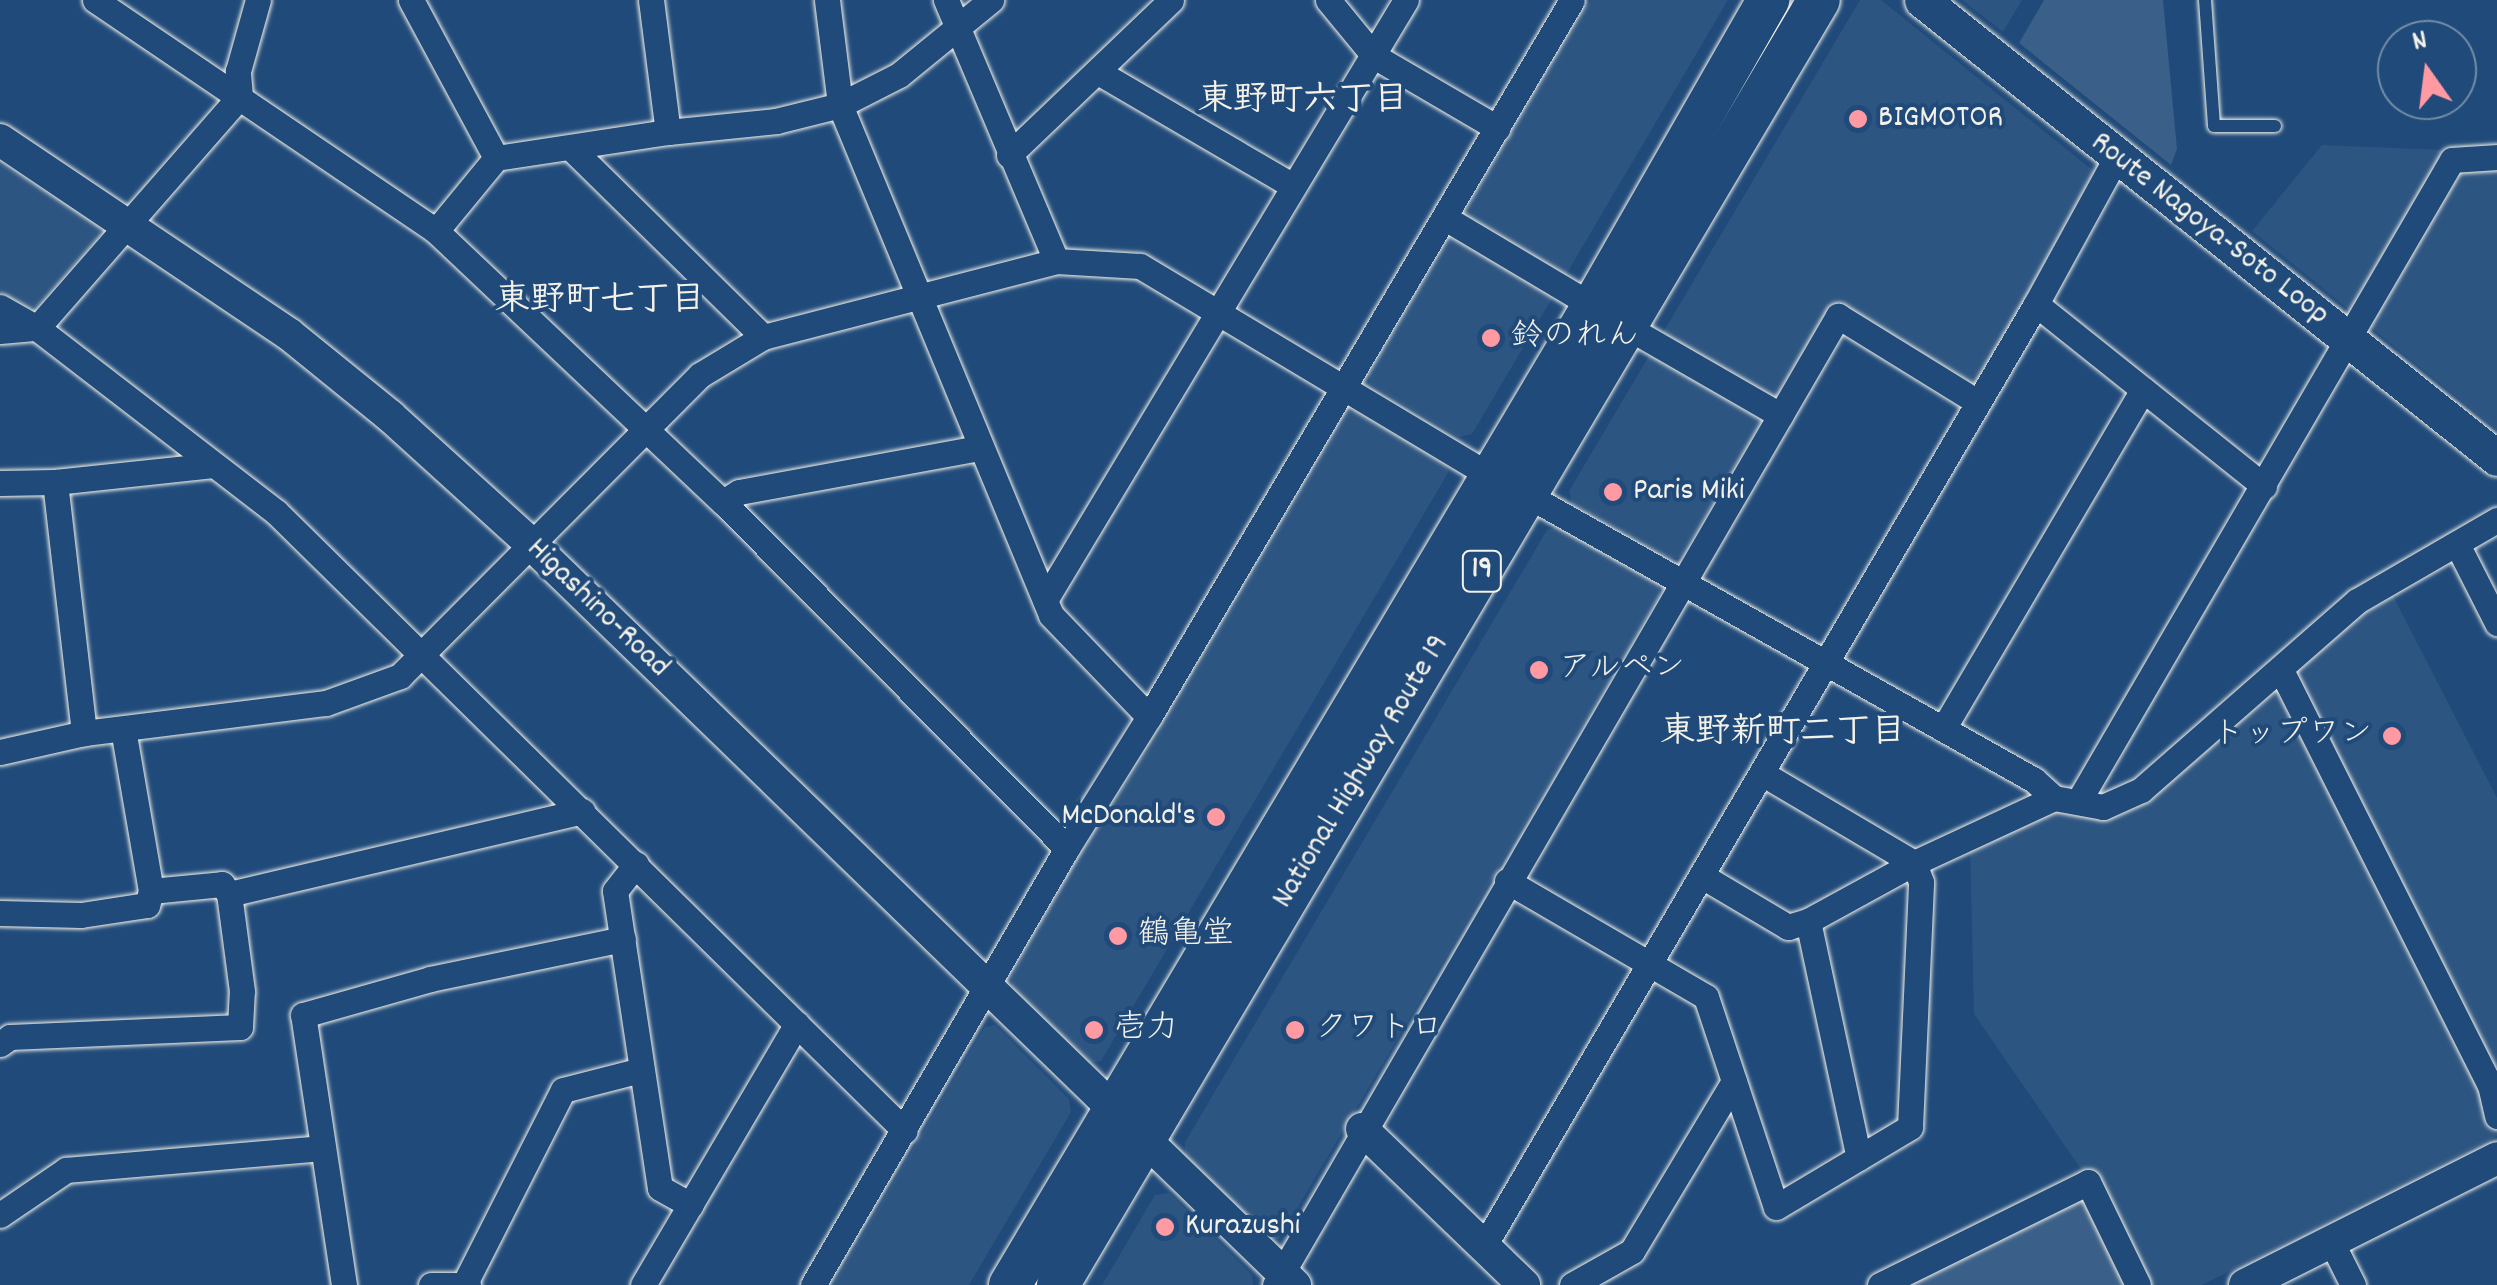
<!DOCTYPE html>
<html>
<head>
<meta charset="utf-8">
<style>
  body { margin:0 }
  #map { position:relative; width:2497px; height:1285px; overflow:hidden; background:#1f4a7a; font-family:Dekko,"Klee One",sans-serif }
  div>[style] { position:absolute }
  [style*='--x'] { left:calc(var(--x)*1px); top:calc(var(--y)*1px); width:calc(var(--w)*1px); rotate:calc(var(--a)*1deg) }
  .built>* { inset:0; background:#2d5581 }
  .green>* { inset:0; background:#3a5f88 }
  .roads { filter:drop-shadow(0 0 2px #f4f1e8) drop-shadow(0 0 2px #f4f1e8) }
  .service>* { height:12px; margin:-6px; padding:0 6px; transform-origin:6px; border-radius:6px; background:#1f4a7a }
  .minor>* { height:25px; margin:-12.5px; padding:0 12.5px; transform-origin:12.5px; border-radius:12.5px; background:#1f4a7a }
  .tertiary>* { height:32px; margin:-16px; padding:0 16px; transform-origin:16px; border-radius:16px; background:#1f4a7a }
  .secondary>* { height:35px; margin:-17.5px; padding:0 17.5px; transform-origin:17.5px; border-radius:17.5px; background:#1f4a7a }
  .trunk>* { height:42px; margin:-21px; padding:0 21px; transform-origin:21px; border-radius:21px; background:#1f4a7a }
  .dots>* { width:28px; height:28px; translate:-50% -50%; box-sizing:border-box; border:5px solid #1f4a7a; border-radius:50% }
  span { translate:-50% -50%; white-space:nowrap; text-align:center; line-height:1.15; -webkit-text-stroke:8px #1f4a7a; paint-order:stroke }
  .shield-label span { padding:2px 8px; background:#1f4a7a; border:2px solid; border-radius:8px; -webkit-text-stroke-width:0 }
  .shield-label { font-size:30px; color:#f4f1e8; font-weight:700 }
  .poi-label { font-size:32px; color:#f4f1e8 }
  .left { translate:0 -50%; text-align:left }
  .right { translate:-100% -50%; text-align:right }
  .street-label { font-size:32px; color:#f4f1e8 }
  .neighbourhood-label { font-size:35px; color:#f4f1e8; font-weight:700 }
  .north { position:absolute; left:2377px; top:20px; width:100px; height:100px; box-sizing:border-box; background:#1f4a7a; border:2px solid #748da6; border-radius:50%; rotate:346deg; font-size:28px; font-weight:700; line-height:40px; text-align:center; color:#f4f1e8 }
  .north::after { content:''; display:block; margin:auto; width:35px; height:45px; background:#ff9aa2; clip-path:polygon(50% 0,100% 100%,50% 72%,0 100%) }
</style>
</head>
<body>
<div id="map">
  <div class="built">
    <div style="clip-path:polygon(1591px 0,1728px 0,1472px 434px,1459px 437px,1370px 384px,1369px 375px)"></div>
    <div style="clip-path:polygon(1860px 0,1881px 0,2095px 172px,1979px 384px,1968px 387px,1831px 305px,1681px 556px,1672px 559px,1572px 503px,1569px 491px)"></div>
    <div style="clip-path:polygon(1962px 0,2022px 0,2003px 32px)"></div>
    <div style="clip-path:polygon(2322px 145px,2445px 150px,2497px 166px,2497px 429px,2252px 231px)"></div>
    <div style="clip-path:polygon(0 164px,100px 225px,100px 235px,37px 306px,28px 308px,0 292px)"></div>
    <div style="clip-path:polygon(1357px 410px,1446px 462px,1448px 473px,1101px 1061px,1087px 1063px,1013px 988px,1011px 978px,1080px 853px,1157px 737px,1348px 413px)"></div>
    <div style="clip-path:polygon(1558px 527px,1658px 584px,1660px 594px,1279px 1239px,1271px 1239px,1185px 1155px,1185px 1142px,1547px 530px)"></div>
    <div style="clip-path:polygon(2391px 592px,2497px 798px,2497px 1136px,2202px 1285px,2148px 1285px,2089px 1166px,2081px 1169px,1974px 1014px,1970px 847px,2044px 814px,2060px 811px,2108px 820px,2142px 805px,2346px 623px)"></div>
    <div style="clip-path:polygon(995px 1025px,1069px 1099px,1071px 1112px,969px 1285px,833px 1285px,985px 1027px)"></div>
    <div style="clip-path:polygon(1169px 1193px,1252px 1275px,1253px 1285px,1102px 1285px,1155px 1195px)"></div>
  </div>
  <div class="green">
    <div style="clip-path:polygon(2044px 0,2163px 0,2177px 149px,2171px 165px,2019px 43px)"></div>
    <div style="clip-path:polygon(2079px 1192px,2126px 1285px,1895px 1285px)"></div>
  </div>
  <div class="roads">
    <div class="service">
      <div style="--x:2205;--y:0;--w:126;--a:85.9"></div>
      <div style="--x:2214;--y:126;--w:61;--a:0"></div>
    </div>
    <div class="minor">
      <div style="--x:95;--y:0;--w:412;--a:34.1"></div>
      <div style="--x:436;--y:231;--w:395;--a:43.4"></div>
      <div style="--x:723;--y:502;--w:488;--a:45.2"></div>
      <div style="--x:411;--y:0;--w:179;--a:61.7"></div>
      <div style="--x:651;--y:0;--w:133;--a:82.7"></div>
      <div style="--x:827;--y:0;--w:106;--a:82.9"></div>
      <div style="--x:840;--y:105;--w:552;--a:67.52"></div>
      <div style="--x:1051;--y:615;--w:141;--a:46.1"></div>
      <div style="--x:946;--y:0;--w:283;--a:67.1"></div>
      <div style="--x:1328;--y:0;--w:72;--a:50.6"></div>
      <div style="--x:1374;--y:56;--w:143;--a:30.3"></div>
      <div style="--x:1098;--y:72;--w:226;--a:30.3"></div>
      <div style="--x:572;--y:149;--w:268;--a:44.5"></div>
      <div style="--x:1009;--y:155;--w:224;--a:-43.7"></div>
      <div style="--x:1445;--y:218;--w:172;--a:30.7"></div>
      <div style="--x:436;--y:231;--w:94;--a:-50.6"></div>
      <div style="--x:496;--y:158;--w:174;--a:-8.6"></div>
      <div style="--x:668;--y:132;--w:109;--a:-5.8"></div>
      <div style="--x:776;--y:121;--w:66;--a:-14"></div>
      <div style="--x:840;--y:105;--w:66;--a:-27"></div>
      <div style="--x:899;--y:75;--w:119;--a:-39.2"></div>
      <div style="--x:2036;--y:304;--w:292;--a:38.6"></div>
      <div style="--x:0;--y:307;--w:43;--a:29.6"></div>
      <div style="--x:37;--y:328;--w:302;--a:37.6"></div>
      <div style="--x:276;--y:512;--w:882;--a:44.54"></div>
      <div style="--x:1627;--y:327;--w:177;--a:29.9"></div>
      <div style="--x:0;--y:331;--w:37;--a:-5"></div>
      <div style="--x:37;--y:328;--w:308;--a:-48.8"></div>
      <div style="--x:240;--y:96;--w:25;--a:-95"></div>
      <div style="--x:238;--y:71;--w:74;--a:-74.3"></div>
      <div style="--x:55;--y:482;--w:253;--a:83.4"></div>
      <div style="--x:0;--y:483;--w:55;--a:-1"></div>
      <div style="--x:55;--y:482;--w:159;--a:-6.1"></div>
      <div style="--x:1527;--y:495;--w:582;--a:29.34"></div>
      <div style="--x:2034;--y:780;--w:27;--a:42"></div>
      <div style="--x:723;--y:502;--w:19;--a:-32"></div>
      <div style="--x:739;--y:492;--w:243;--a:-10.4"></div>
      <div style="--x:2457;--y:544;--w:89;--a:63.1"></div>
      <div style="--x:1045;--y:600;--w:700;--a:-58.97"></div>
      <div style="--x:2281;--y:670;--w:465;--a:63.3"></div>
      <div style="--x:2490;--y:1085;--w:32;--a:77"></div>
      <div style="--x:1943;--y:729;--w:394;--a:-59.5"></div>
      <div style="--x:0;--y:752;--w:86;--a:-12.7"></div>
      <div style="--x:84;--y:733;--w:244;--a:-7.1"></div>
      <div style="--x:326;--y:703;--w:79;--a:-20"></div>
      <div style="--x:400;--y:676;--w:425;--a:-45.1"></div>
      <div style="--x:700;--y:375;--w:74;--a:-31.1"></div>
      <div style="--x:763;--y:337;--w:303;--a:-14.5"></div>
      <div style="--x:1056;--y:261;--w:84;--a:3.4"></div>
      <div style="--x:1140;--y:266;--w:407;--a:30.9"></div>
      <div style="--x:2078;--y:802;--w:743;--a:-59.78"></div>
      <div style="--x:2452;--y:160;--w:45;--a:-3.8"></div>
      <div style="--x:636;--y:864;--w:34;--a:128"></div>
      <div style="--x:615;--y:891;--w:300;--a:81.4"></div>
      <div style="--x:660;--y:1188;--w:35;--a:29"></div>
      <div style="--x:1702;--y:876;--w:100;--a:30.7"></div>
      <div style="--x:1788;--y:927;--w:21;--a:-17"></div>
      <div style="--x:1808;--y:921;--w:242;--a:77.9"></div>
      <div style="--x:1507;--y:881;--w:230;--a:30.2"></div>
      <div style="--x:1706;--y:997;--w:221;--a:71.6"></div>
      <div style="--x:1776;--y:1207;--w:156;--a:-30.8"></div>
      <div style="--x:1910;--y:1127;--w:245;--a:-87.4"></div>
      <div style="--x:1921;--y:882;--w:20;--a:-110"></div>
      <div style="--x:1914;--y:863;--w:177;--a:-149.4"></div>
      <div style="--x:151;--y:891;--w:71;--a:-5.6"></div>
      <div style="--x:222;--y:884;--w:12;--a:55"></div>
      <div style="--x:0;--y:913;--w:81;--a:1.4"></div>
      <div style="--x:81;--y:915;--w:67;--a:-8.6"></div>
      <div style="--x:147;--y:905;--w:15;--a:-74"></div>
      <div style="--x:151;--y:891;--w:164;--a:-99.8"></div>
      <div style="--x:1808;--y:921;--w:121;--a:-28.7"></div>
      <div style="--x:1914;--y:863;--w:154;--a:-24.9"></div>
      <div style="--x:2054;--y:798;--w:50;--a:10.4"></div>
      <div style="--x:2103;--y:807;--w:42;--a:-24.1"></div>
      <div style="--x:2141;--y:790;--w:287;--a:-41.2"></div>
      <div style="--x:2357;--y:601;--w:162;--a:-30.1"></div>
      <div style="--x:0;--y:1044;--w:12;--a:-35"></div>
      <div style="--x:10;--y:1037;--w:230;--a:-2.5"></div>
      <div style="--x:240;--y:1027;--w:36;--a:-87"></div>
      <div style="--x:242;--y:991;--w:98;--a:-97.6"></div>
      <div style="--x:229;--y:894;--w:363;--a:-13.2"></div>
      <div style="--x:0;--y:1215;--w:80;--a:-34.3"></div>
      <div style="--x:66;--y:1170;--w:257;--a:-4.9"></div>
      <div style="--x:2331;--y:1241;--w:49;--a:63.4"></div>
      <div style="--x:1484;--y:1246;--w:1092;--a:-59.63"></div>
      <div style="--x:2036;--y:304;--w:166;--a:-61.3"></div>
      <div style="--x:465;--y:1283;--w:216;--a:-63.1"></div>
      <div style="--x:563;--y:1090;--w:81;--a:-14.4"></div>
      <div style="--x:344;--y:1285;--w:273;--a:-98.6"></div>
      <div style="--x:303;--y:1015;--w:132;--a:-15.8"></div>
      <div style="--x:430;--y:979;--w:197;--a:-11.7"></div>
      <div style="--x:431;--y:1285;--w:37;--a:0"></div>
      <div style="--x:643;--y:1285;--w:303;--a:-59.5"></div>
      <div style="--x:813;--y:1285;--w:505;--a:-59.83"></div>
      <div style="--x:1067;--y:848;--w:155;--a:-58"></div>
      <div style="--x:1149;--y:717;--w:832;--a:-59.46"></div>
      <div style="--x:1275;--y:1285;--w:1121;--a:-59.84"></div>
      <div style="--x:1838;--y:316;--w:163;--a:31.7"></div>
      <div style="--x:1572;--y:1285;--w:69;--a:-29.5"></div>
      <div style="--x:1632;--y:1251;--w:198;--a:-59"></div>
      <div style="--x:1880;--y:1285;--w:232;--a:-26.3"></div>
      <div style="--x:2088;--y:1182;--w:114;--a:64.1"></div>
    </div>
    <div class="tertiary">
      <div style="--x:0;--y:140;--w:349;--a:33.9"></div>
      <div style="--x:290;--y:335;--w:129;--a:39"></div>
      <div style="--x:390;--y:416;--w:189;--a:42.2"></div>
      <div style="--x:530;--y:543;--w:1066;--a:44.13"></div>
      <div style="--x:1362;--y:1129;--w:225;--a:43.9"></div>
      <div style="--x:2245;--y:1285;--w:282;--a:-26.7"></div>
    </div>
    <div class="secondary">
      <div style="--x:1922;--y:0;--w:735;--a:38.54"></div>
    </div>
    <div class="trunk">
      <div style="--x:1010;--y:1285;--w:1139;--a:-59.23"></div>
      <div style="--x:1593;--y:306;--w:353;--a:-60.2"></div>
      <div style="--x:1058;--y:1285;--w:1493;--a:-59.37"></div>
    </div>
  </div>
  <div class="dots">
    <div style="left:1858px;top:119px;background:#ff9aa2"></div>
    <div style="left:1491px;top:338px;background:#ff9aa2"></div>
    <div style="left:1613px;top:492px;background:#ff9aa2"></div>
    <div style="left:1539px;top:670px;background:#ff9aa2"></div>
    <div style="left:2392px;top:736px;background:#ff9aa2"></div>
    <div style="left:1216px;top:817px;background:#ff9aa2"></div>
    <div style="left:1118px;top:936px;background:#ff9aa2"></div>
    <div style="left:1094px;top:1030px;background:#ff9aa2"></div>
    <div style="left:1295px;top:1030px;background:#ff9aa2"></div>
    <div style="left:1165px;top:1227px;background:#ff9aa2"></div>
  </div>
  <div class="shield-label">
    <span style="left:1482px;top:571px">19</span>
  </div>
  <div class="poi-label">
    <span class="left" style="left:1878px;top:119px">BIGMOTOR</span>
    <span class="left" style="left:1511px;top:338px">鈴のれん</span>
    <span class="left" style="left:1633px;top:492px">Paris Miki</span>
    <span class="left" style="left:1559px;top:670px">アルペン</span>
    <span class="right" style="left:2372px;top:736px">トップワン</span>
    <span class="right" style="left:1196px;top:817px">McDonald's</span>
    <span class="left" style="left:1138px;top:936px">鶴亀堂</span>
    <span class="left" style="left:1114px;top:1030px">壱力</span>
    <span class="left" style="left:1315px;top:1030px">クワトロ</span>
    <span class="left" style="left:1185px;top:1227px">Kurazushi</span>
  </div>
  <div class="street-label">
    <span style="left:2209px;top:230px;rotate:38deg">Route Nagoya-Soto Loop</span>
    <span style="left:597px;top:609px;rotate:44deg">Higashino-Road</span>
    <span style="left:1362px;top:772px;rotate:-59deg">National Highway Route 19</span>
  </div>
  <div class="neighbourhood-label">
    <span style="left:1303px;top:102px">東野町六丁目</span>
    <span style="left:600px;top:302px">東野町七丁目</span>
    <span style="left:1783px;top:734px">東野新町二丁目</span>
  </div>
  <div class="north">N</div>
</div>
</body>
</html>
